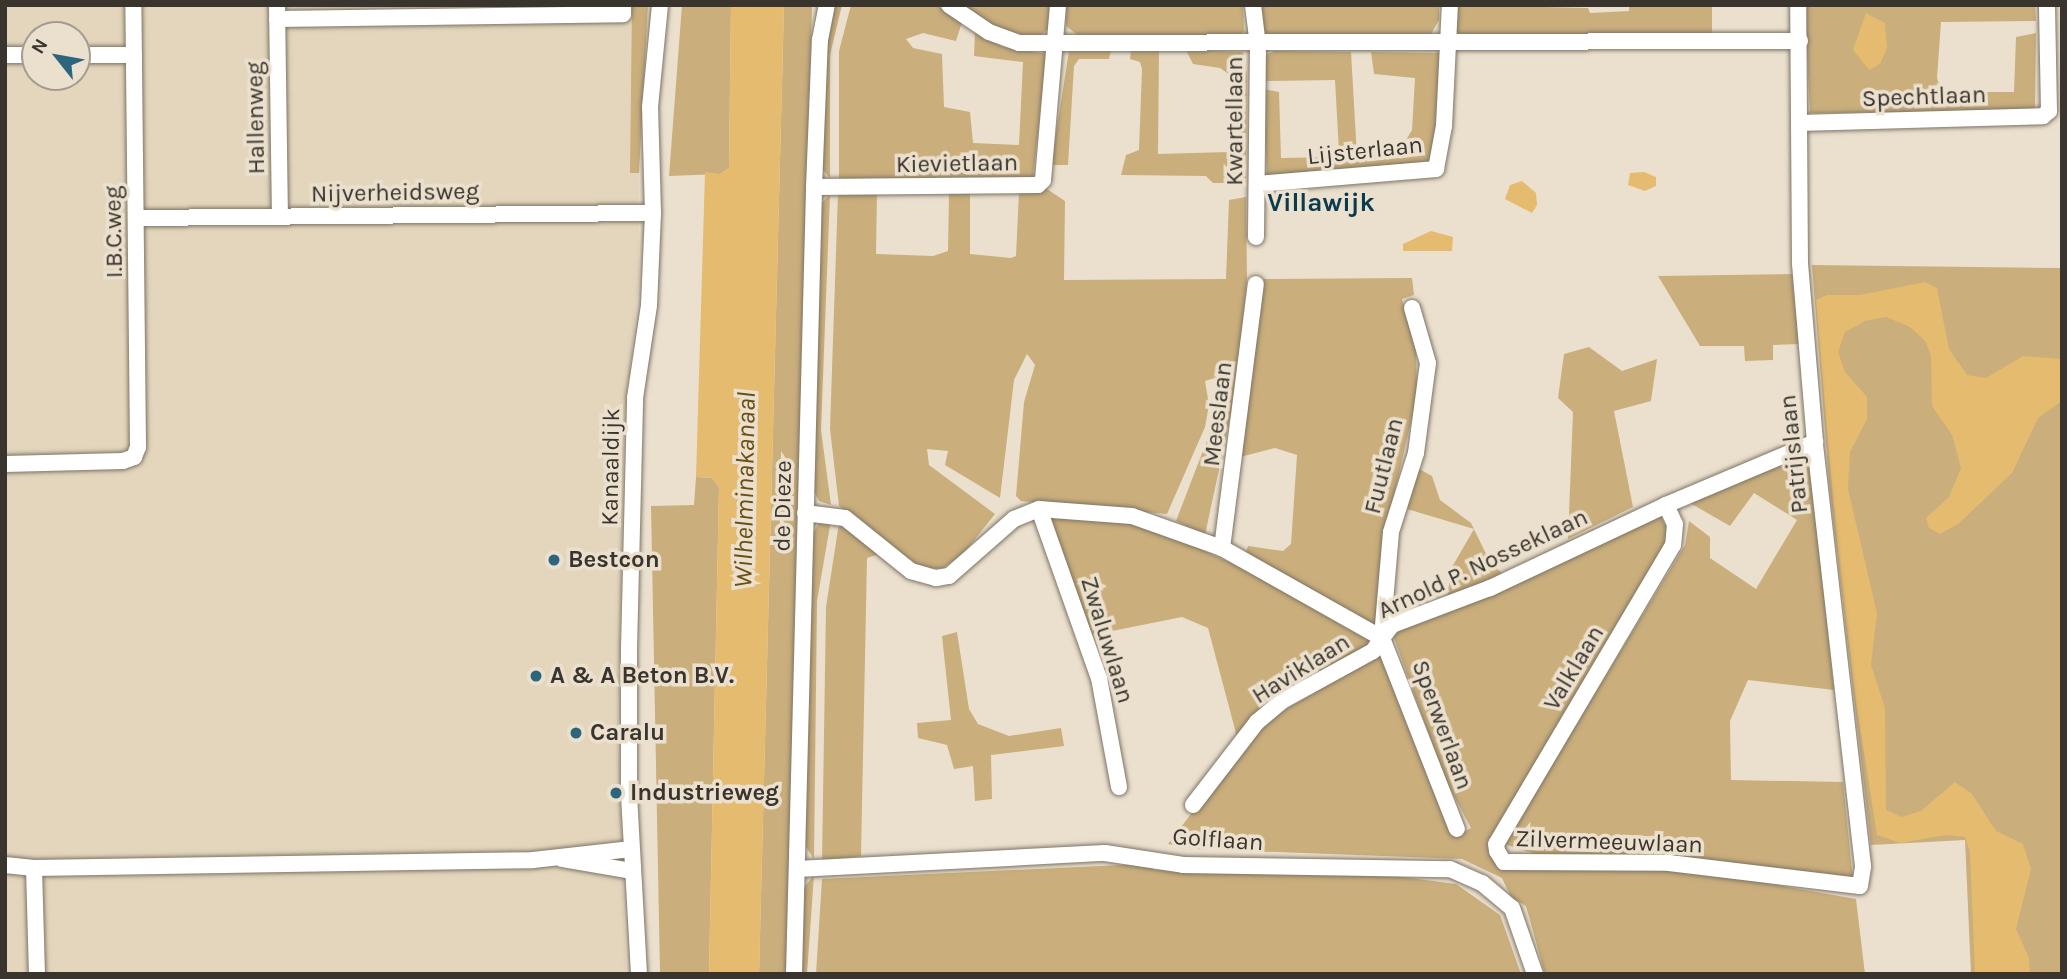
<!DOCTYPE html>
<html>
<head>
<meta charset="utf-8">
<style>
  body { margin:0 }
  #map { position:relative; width:2067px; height:979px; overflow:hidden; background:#ebe0ce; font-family:Karla,sans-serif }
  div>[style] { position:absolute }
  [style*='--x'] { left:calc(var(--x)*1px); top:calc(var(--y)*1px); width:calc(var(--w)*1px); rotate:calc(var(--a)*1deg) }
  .built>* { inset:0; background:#e4d6bd }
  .green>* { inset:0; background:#caae7c }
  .water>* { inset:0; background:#e5bb6f }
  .roads { filter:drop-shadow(0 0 2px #7d7464) drop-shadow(0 0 2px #7d7464) }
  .minor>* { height:16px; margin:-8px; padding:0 8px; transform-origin:8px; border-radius:8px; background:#fff }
  .dots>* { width:19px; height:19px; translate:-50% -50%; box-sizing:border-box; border:4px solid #ebe0ce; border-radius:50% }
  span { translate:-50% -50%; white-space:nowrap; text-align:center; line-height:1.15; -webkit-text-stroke:7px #ebe0ce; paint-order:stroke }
  .street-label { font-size:24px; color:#39352e }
  .poi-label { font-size:24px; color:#39352e; font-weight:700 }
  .left { translate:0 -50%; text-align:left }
  .neighbourhood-label { font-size:26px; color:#0a3a4e; font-weight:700 }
  .water-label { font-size:26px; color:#6a4f14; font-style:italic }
  .frame { position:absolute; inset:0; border:7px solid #39352e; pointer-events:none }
  .north { position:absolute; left:21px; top:21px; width:70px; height:70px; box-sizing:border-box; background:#ebe0ce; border:2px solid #a49c8e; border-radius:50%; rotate:301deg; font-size:19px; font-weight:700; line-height:28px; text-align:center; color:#39352e }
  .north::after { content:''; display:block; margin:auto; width:24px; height:32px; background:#2d647e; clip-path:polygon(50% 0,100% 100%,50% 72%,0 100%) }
</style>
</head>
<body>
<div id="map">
  <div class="built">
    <div style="clip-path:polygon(evenodd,5px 5px,637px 5px,639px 280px,624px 431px,618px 735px,626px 974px,5px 974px,5px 5px,35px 35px,77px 35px,77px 77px,35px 77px,35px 35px)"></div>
  </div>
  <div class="green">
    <div style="clip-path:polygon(632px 5px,648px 5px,639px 173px,630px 173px)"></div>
    <div style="clip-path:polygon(682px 5px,731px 5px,729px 168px,720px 174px,669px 176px)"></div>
    <div style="clip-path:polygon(784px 5px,812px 5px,791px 869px,787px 974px,759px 974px)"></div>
    <div style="clip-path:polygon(831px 5px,842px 5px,830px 55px,830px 178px,822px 169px,825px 56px)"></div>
    <div style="clip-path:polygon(851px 5px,936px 5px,962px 22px,956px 41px,923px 33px,906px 39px,913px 48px,942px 54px,944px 107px,970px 112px,973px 143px,1019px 145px,1023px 62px,974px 56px,975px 30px,1003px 47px,1047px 54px,1033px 177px,839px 180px,839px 51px)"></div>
    <div style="clip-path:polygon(958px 5px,1052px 5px,1050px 28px,1039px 36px,1007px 35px)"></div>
    <div style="clip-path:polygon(1065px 5px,1243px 5px,1244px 32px,1239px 35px,1079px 36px,1066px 26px)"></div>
    <div style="clip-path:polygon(1258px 5px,1439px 5px,1439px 20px,1431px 34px,1419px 37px,1268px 35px,1261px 33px)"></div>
    <div style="clip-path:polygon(1453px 5px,1588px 8px,1590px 13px,1629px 11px,1629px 7px,1712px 5px,1712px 35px,1464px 37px,1456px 31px)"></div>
    <div style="clip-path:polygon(1805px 5px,2035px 5px,2036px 21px,1941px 22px,1937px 78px,1942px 92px,2014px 92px,2016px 37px,2036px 33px,2035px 111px,1810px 113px)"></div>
    <div style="clip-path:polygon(1111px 50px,1109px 59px,1079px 59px,1074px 66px,1068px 165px,1051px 165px,1069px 51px)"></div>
    <div style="clip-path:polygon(1131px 50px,1159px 50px,1158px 154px,1229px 152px,1230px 75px,1220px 68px,1193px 64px,1186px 50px,1243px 52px,1247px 74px,1246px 183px,1213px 183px,1206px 176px,1121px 175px,1126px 155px,1139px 150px,1142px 69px,1140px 62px,1130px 59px)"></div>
    <div style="clip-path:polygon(1274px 51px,1351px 52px,1357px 156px,1400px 150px,1412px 130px,1415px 78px,1374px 74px,1371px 52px,1440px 53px,1445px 58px,1430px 162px,1267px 175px,1263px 89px,1279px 92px,1281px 158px,1337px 157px,1339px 152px,1335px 80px,1263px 81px,1264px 56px)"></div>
    <div style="clip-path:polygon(1047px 189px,1065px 201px,1064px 280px,1226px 279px,1229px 200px,1246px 197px,1247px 279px,1236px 390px,1205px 535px,1176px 521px,1214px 422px,1220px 388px,1218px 377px,1205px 381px,1209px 405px,1205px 427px,1167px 514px,1021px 501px,1016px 496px,1024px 402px,1035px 365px,1027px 354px,1014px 380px,1000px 498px,945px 465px,948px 451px,927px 449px,929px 465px,995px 514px,964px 553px,943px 568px,920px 570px,839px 506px,830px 429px,838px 193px,877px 192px,876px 254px,933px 256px,948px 251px,949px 193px,970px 193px,970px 254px,1011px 258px,1016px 256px,1019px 192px)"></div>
    <div style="clip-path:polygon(830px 194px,821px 430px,831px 505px,819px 501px,813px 489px,821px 204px)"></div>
    <div style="clip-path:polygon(1812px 265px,2062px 268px,2062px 974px,1971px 974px,1965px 840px,1871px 845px,1829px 481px)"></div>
    <div style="clip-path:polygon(1792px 274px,1799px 344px,1773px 345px,1773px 360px,1745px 361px,1744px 346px,1700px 346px,1658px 276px)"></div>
    <div style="clip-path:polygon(1412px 278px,1414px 295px,1402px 299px,1416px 348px,1417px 395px,1394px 495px,1376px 627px,1245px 555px,1248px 546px,1283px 551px,1291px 544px,1297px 455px,1275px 448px,1240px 457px,1263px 279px)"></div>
    <div style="clip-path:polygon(1589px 347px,1622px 371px,1657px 359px,1651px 401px,1614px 411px,1633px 507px,1568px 539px,1573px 412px,1558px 398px,1564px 354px)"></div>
    <div style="clip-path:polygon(1806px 451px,1810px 454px,1834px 690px,1748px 680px,1730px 721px,1731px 780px,1843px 782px,1853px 881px,1552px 859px,1504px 844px,1685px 545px,1689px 521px,1710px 537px,1710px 558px,1756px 589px,1797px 520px,1754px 493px,1730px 526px,1690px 503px)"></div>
    <div style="clip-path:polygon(1419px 469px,1432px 476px,1440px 500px,1471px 523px,1490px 562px,1503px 574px,1447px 597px,1452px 567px,1474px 529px,1407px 509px)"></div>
    <div style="clip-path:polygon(696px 477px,712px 478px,719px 487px,709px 974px,660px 974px,651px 506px,694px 505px)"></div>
    <div style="clip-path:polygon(1048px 516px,1150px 526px,1253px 573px,1373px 643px,1237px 737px,1208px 628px,1182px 617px,1092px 635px)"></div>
    <div style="clip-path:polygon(1660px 516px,1668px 529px,1665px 548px,1493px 838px,1497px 863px,1510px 870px,1617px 865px,1726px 876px,1856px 899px,1865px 974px,1545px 974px,1526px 906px,1511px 897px,1502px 878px,1462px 859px,1195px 849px,1168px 844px,1260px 724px,1383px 653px,1431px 786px,1458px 835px,1471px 828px,1445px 779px,1392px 632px)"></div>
    <div style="clip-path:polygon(831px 520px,817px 601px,814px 859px,804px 844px,812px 535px,819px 523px)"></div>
    <div style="clip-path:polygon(839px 523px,882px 553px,867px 558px,861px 856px,822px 861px,826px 607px)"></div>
    <div style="clip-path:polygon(957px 632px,969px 709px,978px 724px,1009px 736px,1061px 728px,1064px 746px,991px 755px,992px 799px,975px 801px,973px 766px,954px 769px,947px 745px,918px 738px,917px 723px,951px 720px,942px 636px)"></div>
    <div style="clip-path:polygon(1143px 864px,1155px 870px,1395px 876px,1456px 884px,1500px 915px,1521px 974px,816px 974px,822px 879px)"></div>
    <div style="clip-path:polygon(814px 875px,807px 974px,801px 974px,803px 889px)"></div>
  </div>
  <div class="water">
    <div style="clip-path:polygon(731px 5px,784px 5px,759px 974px,709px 974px,719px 487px,712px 478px,696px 477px,705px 172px,720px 174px,729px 168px)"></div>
    <div style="clip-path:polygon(1866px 13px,1885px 23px,1887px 48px,1880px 64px,1869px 70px,1853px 50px)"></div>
    <div style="clip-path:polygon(1644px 172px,1656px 177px,1656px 186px,1645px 191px,1628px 185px,1630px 173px)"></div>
    <div style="clip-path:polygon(1522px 181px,1536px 193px,1537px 205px,1532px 213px,1505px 199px,1510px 185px)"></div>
    <div style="clip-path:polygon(1431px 231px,1453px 237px,1452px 251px,1403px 251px,1403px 244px)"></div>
    <div style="clip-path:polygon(1925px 282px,1937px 288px,1949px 349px,1967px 375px,1986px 378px,2023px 356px,2062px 359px,2062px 401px,2038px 418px,2012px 473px,1958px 524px,1940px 534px,1929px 528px,1926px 518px,1949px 497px,1961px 468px,1952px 435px,1932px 406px,1931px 356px,1926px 342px,1910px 327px,1886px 317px,1865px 321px,1845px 332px,1838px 352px,1845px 372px,1867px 397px,1867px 419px,1850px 452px,1848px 489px,1877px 613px,1871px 665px,1885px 708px,1886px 810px,1901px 817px,1921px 811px,1955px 782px,1972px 794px,1996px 831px,2023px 844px,2031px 869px,2016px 929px,2029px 958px,2030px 974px,1975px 974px,1970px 852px,1965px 837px,1946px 835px,1900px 843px,1877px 835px,1856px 702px,1840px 577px,1816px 300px,1827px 295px,1860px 295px)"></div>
  </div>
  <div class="roads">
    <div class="minor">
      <div style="--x:277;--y:5;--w:212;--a:89.2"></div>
      <div style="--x:949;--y:5;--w:48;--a:34"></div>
      <div style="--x:989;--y:32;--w:32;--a:20"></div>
      <div style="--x:1019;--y:43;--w:781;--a:-0.15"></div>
      <div style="--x:1253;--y:5;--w:39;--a:83"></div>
      <div style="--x:1258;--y:44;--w:193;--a:90.6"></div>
      <div style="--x:277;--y:19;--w:346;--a:-0.8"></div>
      <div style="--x:623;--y:14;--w:9;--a:-90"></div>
      <div style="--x:5;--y:55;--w:30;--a:0"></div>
      <div style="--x:77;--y:55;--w:57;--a:0"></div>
      <div style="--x:1799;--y:123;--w:244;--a:-1.6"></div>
      <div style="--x:2043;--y:116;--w:8;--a:-40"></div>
      <div style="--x:2049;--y:111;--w:106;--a:-91.1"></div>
      <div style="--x:1257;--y:184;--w:180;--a:-4.8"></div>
      <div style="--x:1436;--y:169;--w:44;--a:-79.5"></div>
      <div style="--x:1444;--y:126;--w:121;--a:-87.2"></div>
      <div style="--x:814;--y:187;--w:224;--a:-0.5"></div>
      <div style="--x:1038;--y:185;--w:7;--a:-45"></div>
      <div style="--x:1043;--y:180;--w:176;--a:-85.1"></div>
      <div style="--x:138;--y:218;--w:515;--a:-0.56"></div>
      <div style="--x:1412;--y:308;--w:57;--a:73.8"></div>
      <div style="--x:1428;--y:363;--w:91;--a:97.6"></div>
      <div style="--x:1416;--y:453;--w:83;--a:107.6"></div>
      <div style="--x:1391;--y:532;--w:106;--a:94.9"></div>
      <div style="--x:1382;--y:638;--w:205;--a:68.6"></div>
      <div style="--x:5;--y:464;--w:118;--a:-1.5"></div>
      <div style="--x:123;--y:461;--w:12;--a:-20"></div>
      <div style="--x:134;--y:457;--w:11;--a:-68"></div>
      <div style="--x:138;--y:447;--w:442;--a:-90.6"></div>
      <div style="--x:1666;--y:505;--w:21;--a:65"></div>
      <div style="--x:1675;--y:524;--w:21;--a:95"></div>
      <div style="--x:1673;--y:545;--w:347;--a:120.6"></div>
      <div style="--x:1496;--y:844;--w:7;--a:82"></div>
      <div style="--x:1497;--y:851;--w:13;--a:58"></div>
      <div style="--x:1504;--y:862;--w:165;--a:0.3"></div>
      <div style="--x:1669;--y:863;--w:192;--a:6.9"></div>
      <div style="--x:1860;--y:886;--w:20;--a:-81"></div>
      <div style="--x:1863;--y:866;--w:427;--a:-96.5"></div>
      <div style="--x:1815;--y:442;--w:179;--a:-94.8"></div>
      <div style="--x:1800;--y:264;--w:259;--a:-90.4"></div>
      <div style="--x:1039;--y:509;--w:179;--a:70.5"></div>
      <div style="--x:1099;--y:678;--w:111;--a:79.6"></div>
      <div style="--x:805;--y:513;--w:40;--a:7.1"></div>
      <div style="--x:845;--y:518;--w:85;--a:38.8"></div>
      <div style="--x:911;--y:571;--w:26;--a:16"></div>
      <div style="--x:936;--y:578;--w:13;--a:-9"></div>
      <div style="--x:949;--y:576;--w:86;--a:-41.2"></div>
      <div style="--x:1014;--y:519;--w:27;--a:-22"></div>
      <div style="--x:1039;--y:509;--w:93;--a:4.3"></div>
      <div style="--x:1132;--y:516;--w:96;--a:19.6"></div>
      <div style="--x:1222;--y:548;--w:184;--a:29.4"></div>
      <div style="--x:1382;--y:638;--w:16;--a:-52"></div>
      <div style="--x:1392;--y:625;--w:105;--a:-20.7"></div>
      <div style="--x:1490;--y:588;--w:195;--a:-25.2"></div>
      <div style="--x:1666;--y:505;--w:162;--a:-22.9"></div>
      <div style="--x:1222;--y:548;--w:266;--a:-82.7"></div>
      <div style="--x:1193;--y:805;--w:105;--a:-52.4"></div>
      <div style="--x:1257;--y:722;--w:33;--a:-40"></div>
      <div style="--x:1282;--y:701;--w:104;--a:-28.8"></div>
      <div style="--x:1373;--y:651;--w:16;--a:-55"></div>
      <div style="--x:562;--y:859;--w:71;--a:9.7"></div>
      <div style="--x:5;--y:865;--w:29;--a:6"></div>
      <div style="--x:34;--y:868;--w:499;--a:-0.9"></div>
      <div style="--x:533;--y:860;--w:99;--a:-6.4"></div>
      <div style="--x:34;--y:868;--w:106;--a:88.4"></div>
      <div style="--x:797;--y:869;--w:308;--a:-3"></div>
      <div style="--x:1105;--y:853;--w:79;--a:8.7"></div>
      <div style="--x:1183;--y:865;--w:267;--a:0.9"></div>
      <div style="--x:1450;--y:869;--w:35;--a:24"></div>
      <div style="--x:1482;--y:883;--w:39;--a:40"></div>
      <div style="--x:1512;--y:908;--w:70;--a:70.8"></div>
      <div style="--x:639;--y:974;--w:179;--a:-93.2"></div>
      <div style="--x:629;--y:795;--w:146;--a:-90"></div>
      <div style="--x:629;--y:649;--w:251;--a:-88.6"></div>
      <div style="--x:635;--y:398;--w:94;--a:-81.4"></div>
      <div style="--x:649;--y:305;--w:92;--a:-87.5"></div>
      <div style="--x:653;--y:213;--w:106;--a:-91.6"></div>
      <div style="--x:650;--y:107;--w:102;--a:-84.4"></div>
      <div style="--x:794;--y:974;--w:787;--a:-88.54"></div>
      <div style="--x:814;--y:187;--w:147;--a:-87.7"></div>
      <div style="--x:820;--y:40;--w:36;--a:-79"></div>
    </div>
  </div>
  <div class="dots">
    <div style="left:554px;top:560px;background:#2d647e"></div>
    <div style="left:536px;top:676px;background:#2d647e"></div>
    <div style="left:576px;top:733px;background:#2d647e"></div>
    <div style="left:616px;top:793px;background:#2d647e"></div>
  </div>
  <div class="street-label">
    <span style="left:1924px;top:97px;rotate:-2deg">Spechtlaan</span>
    <span style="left:256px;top:118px;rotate:-91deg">Hallenweg</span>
    <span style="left:1235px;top:121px;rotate:-90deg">Kwartellaan</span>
    <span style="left:1365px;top:151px;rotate:-6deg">Lijsterlaan</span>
    <span style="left:957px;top:164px;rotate:-1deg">Kievietlaan</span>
    <span style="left:395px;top:193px;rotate:-1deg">Nijverheidsweg</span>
    <span style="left:114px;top:232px;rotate:-91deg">I.B.C.weg</span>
    <span style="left:1218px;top:414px;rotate:-83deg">Meeslaan</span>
    <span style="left:1794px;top:454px;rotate:-96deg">Patrijslaan</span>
    <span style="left:1384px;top:466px;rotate:-76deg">Fuutlaan</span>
    <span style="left:611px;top:467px;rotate:-89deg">Kanaaldijk</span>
    <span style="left:783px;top:506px;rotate:-89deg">de Dieze</span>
    <span style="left:1483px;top:564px;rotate:-25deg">Arnold P. Nosseklaan</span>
    <span style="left:1107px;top:640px;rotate:73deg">Zwaluwlaan</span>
    <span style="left:1574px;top:668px;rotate:-59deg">Valklaan</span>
    <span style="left:1301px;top:669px;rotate:-32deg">Haviklaan</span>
    <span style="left:1442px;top:725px;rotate:70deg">Sperwerlaan</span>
    <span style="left:1218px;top:840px;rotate:4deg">Golflaan</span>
    <span style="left:1609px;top:842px;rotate:2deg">Zilvermeeuwlaan</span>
  </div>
  <div class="poi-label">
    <span class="left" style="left:568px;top:560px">Bestcon</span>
    <span class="left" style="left:550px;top:676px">A &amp; A Beton B.V.</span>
    <span class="left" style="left:590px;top:733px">Caralu</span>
    <span class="left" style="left:630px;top:793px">Industrieweg</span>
  </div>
  <div class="neighbourhood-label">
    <span style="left:1321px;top:203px">Villawijk</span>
  </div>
  <div class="water-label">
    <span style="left:745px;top:490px;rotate:-89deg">Wilhelminakanaal</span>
  </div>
  <div class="frame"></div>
  <div class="north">N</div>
</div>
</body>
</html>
